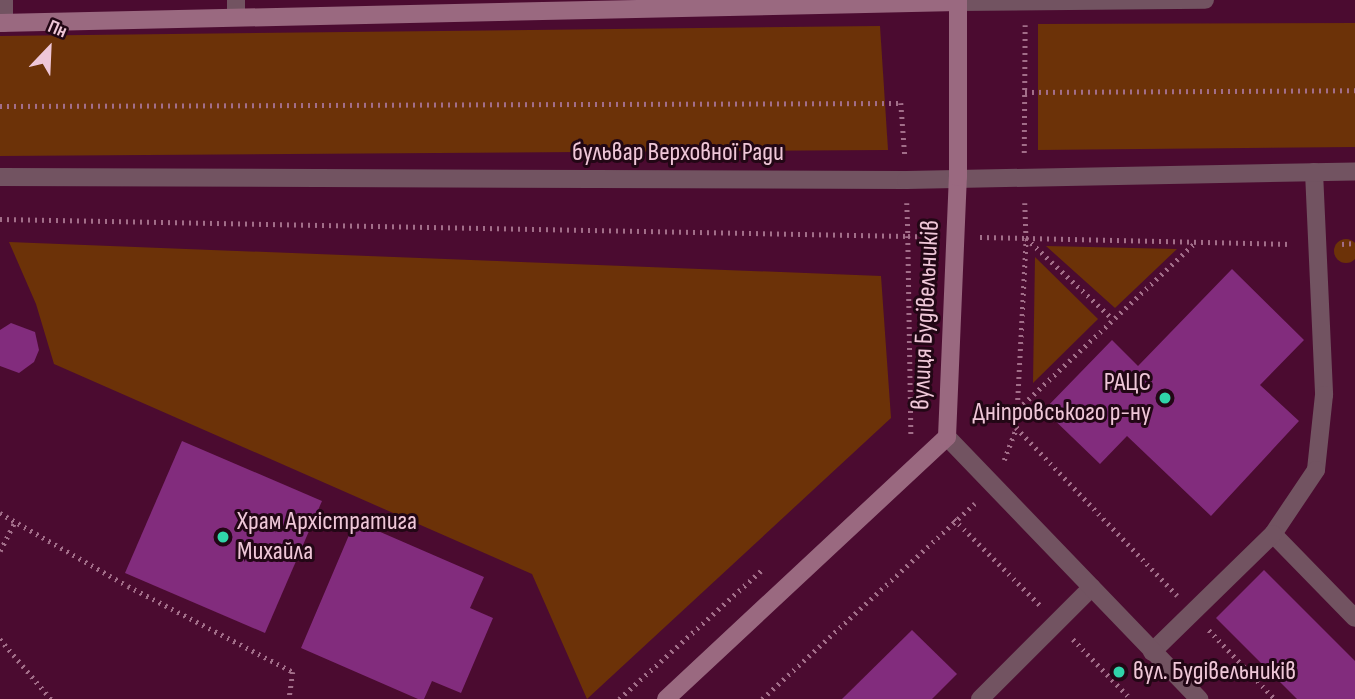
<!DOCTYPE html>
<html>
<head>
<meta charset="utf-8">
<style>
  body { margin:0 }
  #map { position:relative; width:1355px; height:699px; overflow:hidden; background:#4b0b30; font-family:"Sofia Sans Condensed",sans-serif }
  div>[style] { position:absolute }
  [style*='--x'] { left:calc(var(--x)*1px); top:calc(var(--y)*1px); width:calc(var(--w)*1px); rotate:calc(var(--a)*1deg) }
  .green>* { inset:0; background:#6c3208 }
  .round { border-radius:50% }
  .building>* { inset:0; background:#822c7d }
  .path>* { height:4.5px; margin-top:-2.25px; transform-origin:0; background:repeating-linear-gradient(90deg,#a26e89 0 2px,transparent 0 7px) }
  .service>* { height:18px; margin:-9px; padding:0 9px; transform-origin:9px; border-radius:9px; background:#725361 }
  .minor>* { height:18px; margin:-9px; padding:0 9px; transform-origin:9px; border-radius:9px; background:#725361 }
  .tertiary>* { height:18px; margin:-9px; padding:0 9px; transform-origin:9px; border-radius:9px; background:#725361 }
  .secondary>* { height:18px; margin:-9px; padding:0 9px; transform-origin:9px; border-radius:9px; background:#9a6980 }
  .dots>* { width:19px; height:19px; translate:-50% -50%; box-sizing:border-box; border:4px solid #220715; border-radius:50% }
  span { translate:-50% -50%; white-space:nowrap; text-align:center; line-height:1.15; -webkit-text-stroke:6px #220715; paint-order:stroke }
  .street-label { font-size:26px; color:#efc7d8 }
  .poi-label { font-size:26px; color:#efc7d8 }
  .right { translate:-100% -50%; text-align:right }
  .left { translate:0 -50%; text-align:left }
  .north { position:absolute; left:14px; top:14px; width:70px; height:70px; -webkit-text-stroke:5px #220715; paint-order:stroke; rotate:23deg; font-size:19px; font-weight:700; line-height:28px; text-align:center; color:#efc7d8 }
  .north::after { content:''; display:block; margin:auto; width:24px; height:32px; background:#efc7d8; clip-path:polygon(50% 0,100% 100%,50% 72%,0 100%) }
</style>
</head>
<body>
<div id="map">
  <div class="green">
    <div style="clip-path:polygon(1355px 23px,1355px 147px,1038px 150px,1038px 24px)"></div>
    <div style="clip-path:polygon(880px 26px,888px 150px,0 156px,0 36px)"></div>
    <div class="round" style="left:1334px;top:239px;width:24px;height:24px"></div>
    <div style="clip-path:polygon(9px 242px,881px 276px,891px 418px,587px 699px,532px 574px,54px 364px,36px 304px)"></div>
    <div style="clip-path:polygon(1046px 246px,1176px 249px,1177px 249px,1115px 308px)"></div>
    <div style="clip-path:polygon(1035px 257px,1098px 319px,1033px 383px)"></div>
  </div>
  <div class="building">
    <div style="clip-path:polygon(1232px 269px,1304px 340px,1260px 385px,1299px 421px,1211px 516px,1127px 436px,1100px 464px,1044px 410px,1112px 340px,1138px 366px)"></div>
    <div style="clip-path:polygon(11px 323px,35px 332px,39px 350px,34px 362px,19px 373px,0 366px,0 330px)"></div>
    <div style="clip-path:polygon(182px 441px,322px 501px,265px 633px,125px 573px)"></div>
    <div style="clip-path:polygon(355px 521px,484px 577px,470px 608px,493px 618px,461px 693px,432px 681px,424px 699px,418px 699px,301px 648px)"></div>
    <div style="clip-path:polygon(1264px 570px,1355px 661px,1355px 699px,1297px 699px,1216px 618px)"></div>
    <div style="clip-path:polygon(912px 630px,957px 674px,932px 699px,842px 699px)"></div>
  </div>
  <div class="path">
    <div style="--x:1025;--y:92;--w:330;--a:-0.3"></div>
    <div style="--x:0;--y:106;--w:901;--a:-0.19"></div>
    <div style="--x:901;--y:103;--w:53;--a:85.7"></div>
    <div style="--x:1024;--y:153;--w:128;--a:-89.6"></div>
    <div style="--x:907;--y:203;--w:33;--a:88"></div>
    <div style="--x:908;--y:236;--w:25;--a:2"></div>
    <div style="--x:1025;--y:203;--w:35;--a:88"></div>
    <div style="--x:0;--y:219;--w:908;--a:1.07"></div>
    <div style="--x:908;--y:236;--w:200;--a:89.1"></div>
    <div style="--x:980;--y:237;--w:46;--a:1.2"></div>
    <div style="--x:1026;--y:238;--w:119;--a:43"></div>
    <div style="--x:1342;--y:244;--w:13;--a:-4"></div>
    <div style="--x:1018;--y:409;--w:243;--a:-43.2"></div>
    <div style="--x:1004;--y:460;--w:34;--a:-69"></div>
    <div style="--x:0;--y:513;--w:147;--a:29.7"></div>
    <div style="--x:128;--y:586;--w:186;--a:27.5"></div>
    <div style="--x:293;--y:672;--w:27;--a:98"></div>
    <div style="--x:954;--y:519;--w:122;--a:45"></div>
    <div style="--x:0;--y:551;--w:33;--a:-63"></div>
    <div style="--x:1177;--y:596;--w:233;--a:-133.8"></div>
    <div style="--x:1016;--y:428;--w:190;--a:-87"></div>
    <div style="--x:1026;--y:238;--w:265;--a:1.3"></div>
    <div style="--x:1209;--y:630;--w:95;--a:46.3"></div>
    <div style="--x:0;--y:639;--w:79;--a:49.6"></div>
    <div style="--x:1073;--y:639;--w:83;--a:46"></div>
    <div style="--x:619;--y:699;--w:195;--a:-42.1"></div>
    <div style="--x:762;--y:699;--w:289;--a:-42.6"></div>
  </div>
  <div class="service">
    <div style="--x:236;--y:0;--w:16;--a:90"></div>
    <div style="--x:1314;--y:172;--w:223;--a:87.4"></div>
    <div style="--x:1324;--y:395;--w:75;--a:96.1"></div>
    <div style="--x:1316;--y:470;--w:77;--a:123.9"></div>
    <div style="--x:1273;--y:534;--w:117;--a:45.7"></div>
    <div style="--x:1152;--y:652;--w:169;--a:-44.3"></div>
    <div style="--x:980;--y:699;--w:158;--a:-45"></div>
  </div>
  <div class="minor">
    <div style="--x:4;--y:0;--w:23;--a:90"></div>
  </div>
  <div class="tertiary">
    <div style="--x:958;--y:2;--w:247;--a:-0.5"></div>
    <div style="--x:0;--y:177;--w:906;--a:0.19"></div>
    <div style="--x:906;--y:180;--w:449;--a:-1.1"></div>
    <div style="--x:947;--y:437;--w:364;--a:46.1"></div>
  </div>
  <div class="secondary">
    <div style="--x:0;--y:23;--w:958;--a:-1.26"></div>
    <div style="--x:666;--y:699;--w:384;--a:-43"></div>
    <div style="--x:947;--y:437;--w:260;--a:-87.6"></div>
    <div style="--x:958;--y:177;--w:177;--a:-90"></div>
  </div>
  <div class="dots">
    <div style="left:1165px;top:398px;background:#30d4a9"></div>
    <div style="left:223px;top:537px;background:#30d4a9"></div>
    <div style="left:1119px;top:672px;background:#30d4a9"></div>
  </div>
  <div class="street-label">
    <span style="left:678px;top:153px">бульвар Верховної Ради</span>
    <span style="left:926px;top:315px;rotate:-87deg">вулиця Будівельників</span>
  </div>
  <div class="poi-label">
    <span class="right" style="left:1151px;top:398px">РАЦС<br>Дніпровського р-ну</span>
    <span class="left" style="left:237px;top:537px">Храм Архістратига<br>Михайла</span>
    <span class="left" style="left:1133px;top:672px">вул. Будівельників</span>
  </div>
  <div class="north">Пн</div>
</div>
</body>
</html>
